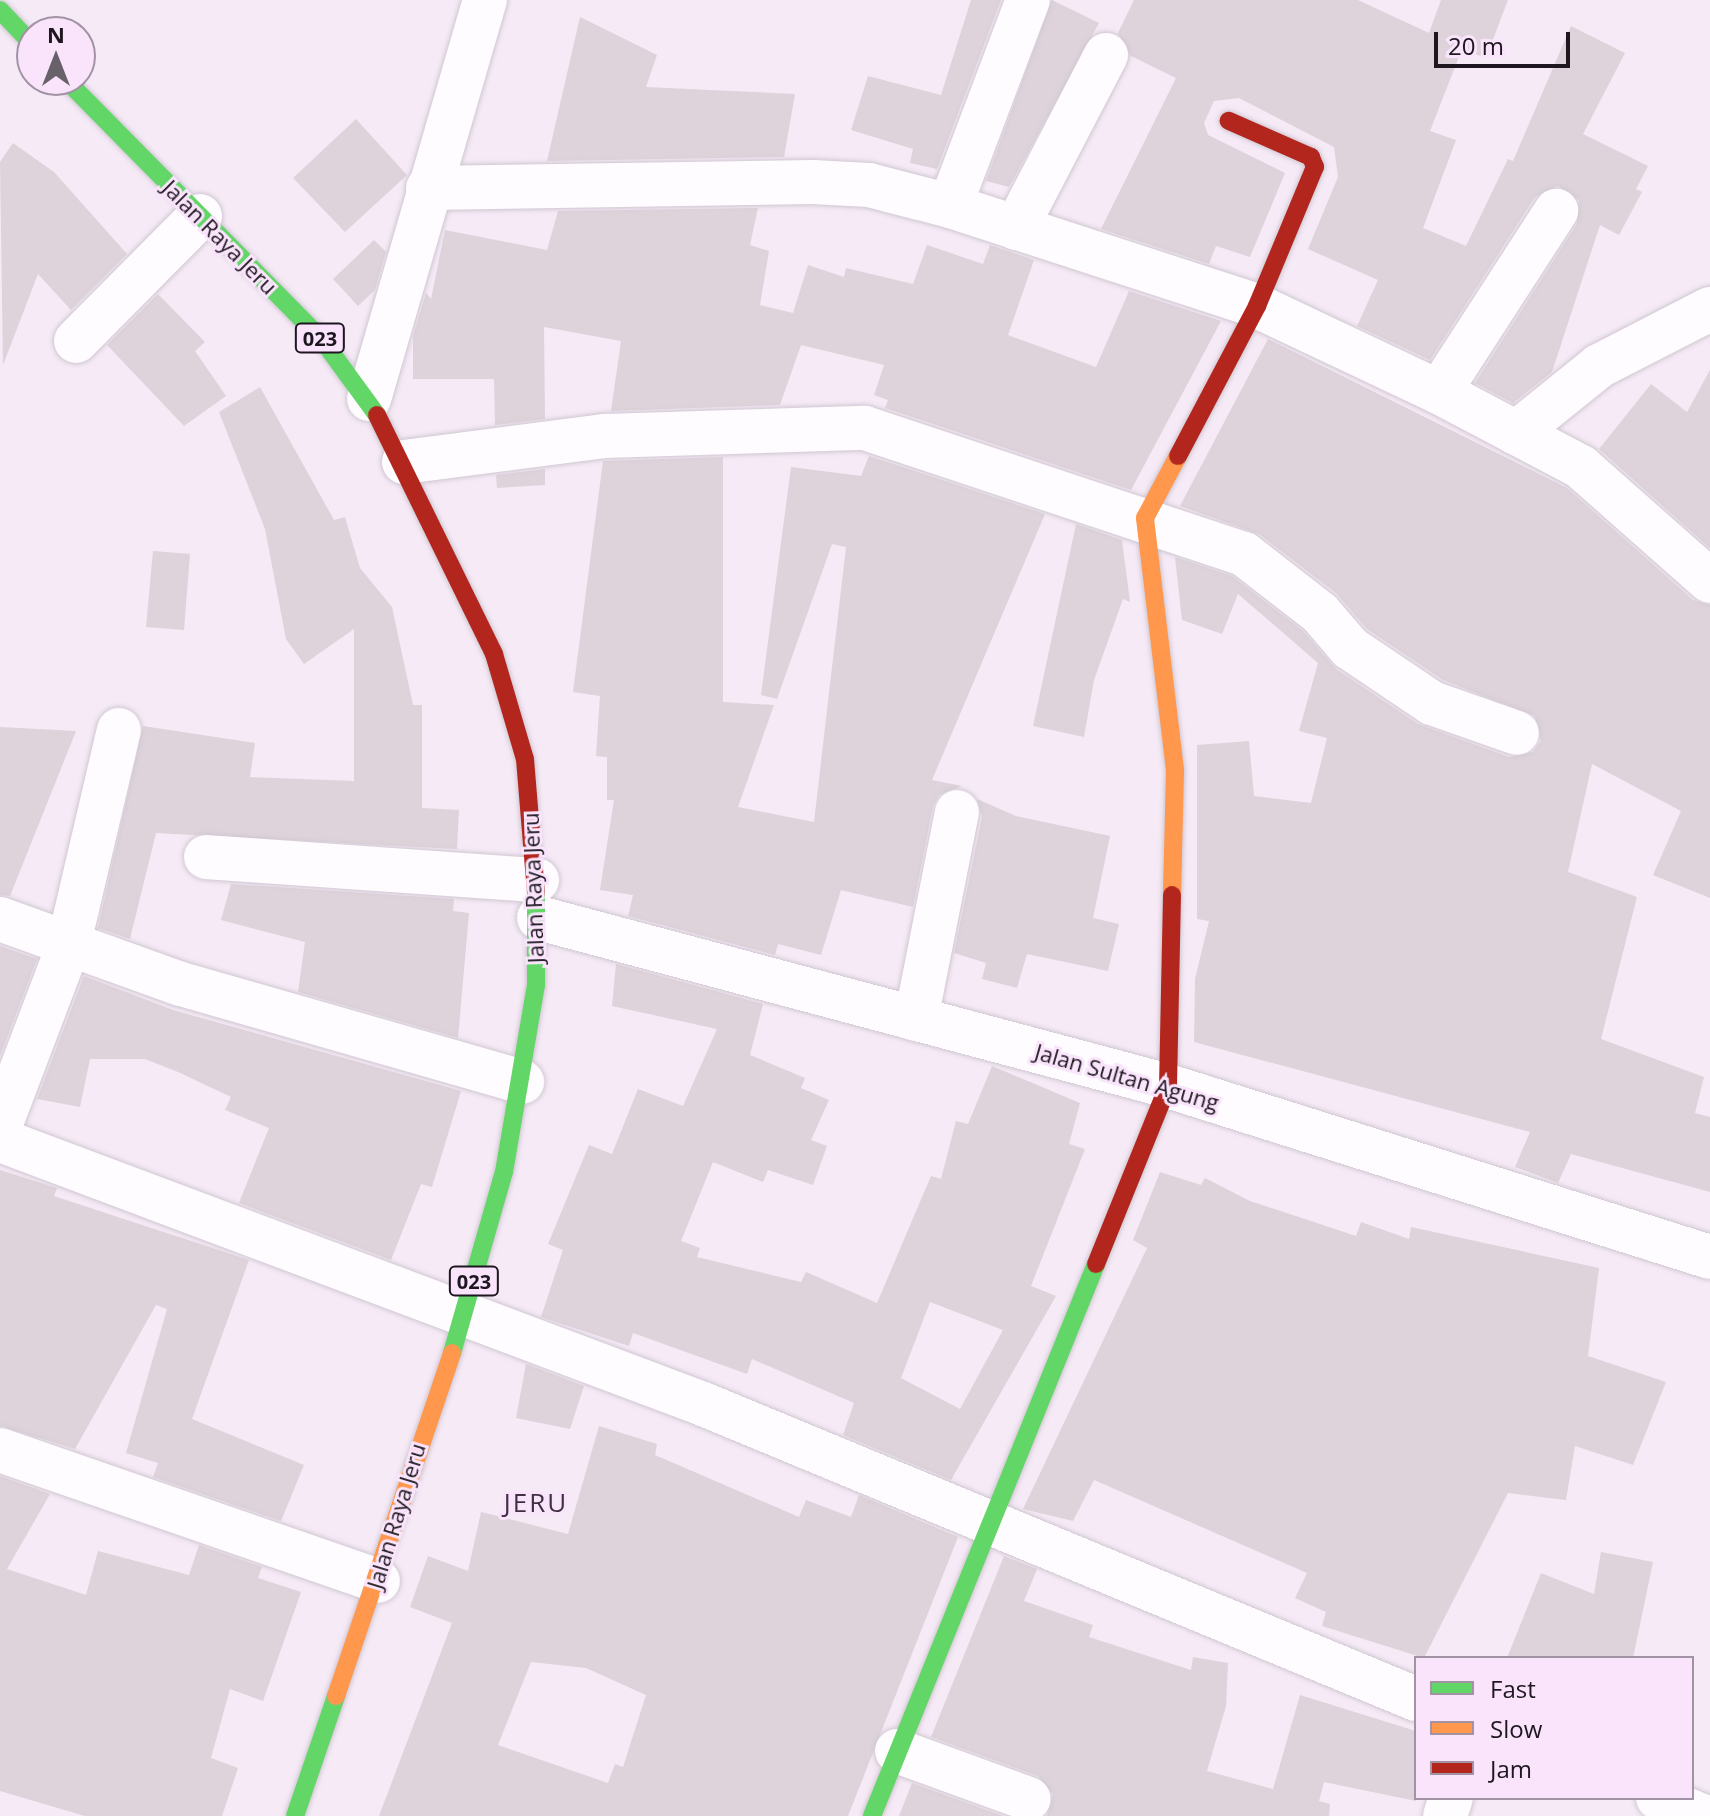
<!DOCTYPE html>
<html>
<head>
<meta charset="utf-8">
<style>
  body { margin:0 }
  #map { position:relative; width:1710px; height:1816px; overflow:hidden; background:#f5eaf6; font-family:"Open Sans",sans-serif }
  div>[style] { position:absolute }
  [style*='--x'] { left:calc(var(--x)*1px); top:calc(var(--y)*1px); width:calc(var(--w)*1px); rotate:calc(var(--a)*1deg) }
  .building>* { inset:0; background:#ded3da }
  .roads { filter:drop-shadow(0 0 2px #d0c7d2) drop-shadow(0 0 2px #d0c7d2) }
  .street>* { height:44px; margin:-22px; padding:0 22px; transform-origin:22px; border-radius:22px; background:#fefcfe }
  .fast>* { height:18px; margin:-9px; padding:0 9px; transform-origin:9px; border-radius:9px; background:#63d668 }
  .slow>* { height:18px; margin:-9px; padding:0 9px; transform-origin:9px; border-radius:9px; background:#ff974d }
  .jam>* { height:18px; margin:-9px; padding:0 9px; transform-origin:9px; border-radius:9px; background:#b3261e }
  span { translate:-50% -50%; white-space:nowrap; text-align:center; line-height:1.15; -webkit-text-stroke:6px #f9e4fc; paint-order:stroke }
  .shield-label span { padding:2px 6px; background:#f9e4fc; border:2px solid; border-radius:6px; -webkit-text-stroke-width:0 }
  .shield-label { font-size:20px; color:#1e171f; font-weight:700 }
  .street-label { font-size:22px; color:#1e171f }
  .quarter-label { font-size:26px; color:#403043; letter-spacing:2px }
  .legend { position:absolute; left:1414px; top:1656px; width:280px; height:144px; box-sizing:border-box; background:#f9e4fc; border:2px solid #a192a4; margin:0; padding:10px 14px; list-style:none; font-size:24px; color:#1e171f }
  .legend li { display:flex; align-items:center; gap:16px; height:40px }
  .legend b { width:40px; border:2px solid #a192a4 }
  .north { position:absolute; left:16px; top:16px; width:80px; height:80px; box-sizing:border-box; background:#f9e4fc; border:2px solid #a192a4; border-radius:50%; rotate:0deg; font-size:22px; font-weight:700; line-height:32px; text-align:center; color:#1e171f }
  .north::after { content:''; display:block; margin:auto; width:28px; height:36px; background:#69616a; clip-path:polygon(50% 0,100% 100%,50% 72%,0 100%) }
  .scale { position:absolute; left:1434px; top:32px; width:136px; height:36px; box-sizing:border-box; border:4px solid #1e171f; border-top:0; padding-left:10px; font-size:24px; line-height:28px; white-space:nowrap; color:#1e171f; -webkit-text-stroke:6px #f9e4fc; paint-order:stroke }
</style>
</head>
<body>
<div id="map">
  <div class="building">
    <div style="clip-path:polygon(971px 0,1001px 0,937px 169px,910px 163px,913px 149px,851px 130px,868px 76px,941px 95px)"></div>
    <div style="clip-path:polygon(1052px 0,1099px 23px,1009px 187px,986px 181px)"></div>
    <div style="clip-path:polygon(1134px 0,1358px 0,1429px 33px,1441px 0,1508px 0,1486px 58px,1462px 49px,1430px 131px,1456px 140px,1423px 228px,1466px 246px,1508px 159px,1513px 161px,1571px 26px,1625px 53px,1583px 134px,1648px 166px,1636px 189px,1642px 192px,1619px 235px,1600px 225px,1552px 372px,1513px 403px,1475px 383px,1577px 224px,1579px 200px,1558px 186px,1535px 197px,1430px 360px,1357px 326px,1378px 280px,1308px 249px,1338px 177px,1334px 147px,1239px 98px,1214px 101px,1204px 123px,1208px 135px,1285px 173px,1250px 257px,1216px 246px,1209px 264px,1101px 229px,1176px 78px,1131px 56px,1118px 33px)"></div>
    <div style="clip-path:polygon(580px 17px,657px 55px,646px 87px,795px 94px,784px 157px,547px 161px)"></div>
    <div style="clip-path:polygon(356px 119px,407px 175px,345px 232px,293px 178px)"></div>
    <div style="clip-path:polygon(13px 143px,54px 172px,127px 254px,71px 310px,38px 274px,3px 365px,0 162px)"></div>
    <div style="clip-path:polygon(758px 208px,750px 245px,769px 251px,760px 305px,793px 313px,808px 265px,844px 277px,846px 268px,913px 284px,927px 245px,983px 264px,990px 245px,1034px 260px,1008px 335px,1096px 367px,1129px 291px,1221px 321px,1131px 490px,885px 408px,888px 400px,874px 395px,884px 365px,801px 345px,780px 405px,611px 411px,621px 341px,544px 327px,545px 419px,495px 425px,494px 379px,413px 379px,413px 336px,426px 293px,431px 299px,445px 230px,547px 250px,558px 211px)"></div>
    <div style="clip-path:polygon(374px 240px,386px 252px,375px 290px,358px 306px,333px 279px)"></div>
    <div style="clip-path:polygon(158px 294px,205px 342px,195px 351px,226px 396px,184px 426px,107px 345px)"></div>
    <div style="clip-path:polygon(1268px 339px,1567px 488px,1693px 600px,1710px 605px,1710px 898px,1653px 875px,1681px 811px,1592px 764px,1568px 872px,1637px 897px,1601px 1039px,1704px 1077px,1695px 1113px,1710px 1117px,1710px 1192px,1571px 1154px,1558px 1183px,1515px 1167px,1530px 1132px,1194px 1042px,1195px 979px,1209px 921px,1197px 919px,1197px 745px,1249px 741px,1254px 796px,1311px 803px,1327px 738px,1299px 731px,1318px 663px,1238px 594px,1222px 634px,1182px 620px,1175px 557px,1232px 576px,1303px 631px,1336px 669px,1418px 724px,1509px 757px,1533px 752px,1541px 741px,1535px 716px,1443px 680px,1367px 629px,1336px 593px,1259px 534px,1180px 506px)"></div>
    <div style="clip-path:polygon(1710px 370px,1710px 548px,1599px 449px,1651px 384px,1687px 412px)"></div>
    <div style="clip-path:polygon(260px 387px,334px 520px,345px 517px,360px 568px,392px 607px,413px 705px,422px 705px,422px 808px,459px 810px,457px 849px,156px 833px,130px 939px,98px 928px,143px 726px,255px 743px,250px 777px,354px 781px,354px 629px,304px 664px,286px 639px,265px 529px,219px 412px)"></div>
    <div style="clip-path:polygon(869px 456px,1045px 514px,932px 780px,962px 786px,939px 795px,933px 806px,913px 907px,841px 890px,821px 955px,778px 944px,775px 955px,628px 916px,633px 895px,600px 890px,614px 800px,607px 800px,607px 757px,596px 756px,600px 696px,573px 692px,603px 461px,723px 457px,723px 702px,774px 705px,738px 807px,814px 822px,846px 547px,832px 544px,777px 699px,761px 695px,791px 467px,861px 476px)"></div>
    <div style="clip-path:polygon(545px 469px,545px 485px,497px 488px,496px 475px)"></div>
    <div style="clip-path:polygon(1076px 524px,1122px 540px,1130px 602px,1123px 599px,1094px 680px,1084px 737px,1033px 726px)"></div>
    <div style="clip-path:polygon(153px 551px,190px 554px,184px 630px,146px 627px)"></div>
    <div style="clip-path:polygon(0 727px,76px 731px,10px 896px,0 895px)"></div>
    <div style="clip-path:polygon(977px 799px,1016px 816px,1110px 836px,1093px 918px,1119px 924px,1108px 971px,1027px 954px,1017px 988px,982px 979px,986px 963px,954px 953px,982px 817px)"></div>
    <div style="clip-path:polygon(231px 884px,454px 899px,453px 911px,469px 913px,458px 1038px,298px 992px,305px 942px,221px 920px)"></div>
    <div style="clip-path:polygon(0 946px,37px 959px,0 1056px)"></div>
    <div style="clip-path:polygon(evenodd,616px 964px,763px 1004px,750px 1055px,805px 1078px,801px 1088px,829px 1100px,811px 1140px,827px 1146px,813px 1185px,768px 1170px,763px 1182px,713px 1162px,681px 1241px,700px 1248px,697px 1257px,801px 1282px,806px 1272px,877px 1303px,931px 1176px,941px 1179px,956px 1121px,968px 1124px,992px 1066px,1080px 1103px,1069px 1144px,1085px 1149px,1031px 1286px,1056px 1296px,951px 1480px,843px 1435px,854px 1403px,752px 1359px,747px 1374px,633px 1333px,629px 1346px,541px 1317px,563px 1250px,548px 1244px,589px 1145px,612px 1154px,638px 1089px,683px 1106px,717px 1029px,612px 1006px,616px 964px,930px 1302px,1003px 1330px,960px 1409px,901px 1378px,930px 1302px)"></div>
    <div style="clip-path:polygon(84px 976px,173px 1010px,461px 1091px,432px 1187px,421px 1184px,391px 1260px,239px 1203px,269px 1128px,225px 1110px,231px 1097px,178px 1072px,145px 1059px,90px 1059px,80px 1107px,37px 1099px)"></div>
    <div style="clip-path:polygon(0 1170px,57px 1188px,54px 1196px,249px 1260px,192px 1419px,304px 1465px,281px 1521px,153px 1477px,158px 1463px,126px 1453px,167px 1309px,156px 1305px,75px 1449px,0 1426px)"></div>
    <div style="clip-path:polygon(1160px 1172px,1201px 1185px,1205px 1178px,1250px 1201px,1356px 1236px,1361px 1222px,1409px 1239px,1411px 1227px,1599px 1268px,1588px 1356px,1666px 1382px,1633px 1465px,1575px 1446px,1566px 1500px,1508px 1493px,1424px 1658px,1322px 1626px,1326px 1612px,1295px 1598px,1307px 1573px,1094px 1480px,1073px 1521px,1023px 1509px,1147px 1248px,1133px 1240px)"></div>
    <div style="clip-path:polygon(526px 1364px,584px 1386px,570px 1429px,516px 1418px)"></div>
    <div style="clip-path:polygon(evenodd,599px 1426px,657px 1444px,655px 1455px,799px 1517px,806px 1500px,851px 1517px,859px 1495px,958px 1537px,848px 1816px,379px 1816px,452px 1623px,410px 1607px,428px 1556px,468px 1571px,481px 1512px,568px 1534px,599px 1426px,531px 1662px,586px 1668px,646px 1695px,623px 1767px,615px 1764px,608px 1783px,498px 1745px,531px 1662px)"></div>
    <div style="clip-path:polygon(0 1476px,50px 1494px,7px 1569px,86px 1595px,98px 1551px,189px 1575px,199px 1545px,262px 1567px,258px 1578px,301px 1592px,263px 1701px,230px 1689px,211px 1758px,238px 1768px,222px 1816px,85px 1816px,0 1791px)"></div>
    <div style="clip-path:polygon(1601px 1552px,1653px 1562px,1633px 1658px,1507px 1658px,1541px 1573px,1594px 1594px)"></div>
    <div style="clip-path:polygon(1004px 1556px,1037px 1569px,1024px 1601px,1093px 1625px,1089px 1637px,1191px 1670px,1193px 1657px,1228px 1663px,1226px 1706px,1207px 1771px,1273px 1789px,1300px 1695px,1416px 1731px,1416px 1801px,1324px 1782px,1319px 1801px,1330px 1804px,1329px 1816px,1047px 1816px,1053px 1794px,1038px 1776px,931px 1737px)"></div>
    <div style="clip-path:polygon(912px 1783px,1003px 1816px,899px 1816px)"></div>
  </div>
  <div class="roads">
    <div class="street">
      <div style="--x:428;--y:188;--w:385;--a:-0.9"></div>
      <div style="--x:813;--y:182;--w:56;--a:3.1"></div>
      <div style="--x:869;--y:185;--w:84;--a:14.5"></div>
      <div style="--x:950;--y:206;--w:323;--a:18"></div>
      <div style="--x:1257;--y:306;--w:201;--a:25.3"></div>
      <div style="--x:1439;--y:392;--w:161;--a:27.8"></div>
      <div style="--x:1581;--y:467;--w:172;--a:41.5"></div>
      <div style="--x:950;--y:206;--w:220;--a:-69.3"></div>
      <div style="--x:1016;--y:228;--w:195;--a:-62.5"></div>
      <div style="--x:76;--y:341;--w:176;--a:-45.2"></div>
      <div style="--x:1439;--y:392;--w:216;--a:-57.1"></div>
      <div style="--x:369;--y:399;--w:416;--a:-73.8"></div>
      <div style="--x:1516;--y:433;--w:107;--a:-38.9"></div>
      <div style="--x:1599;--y:366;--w:125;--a:-27.2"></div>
      <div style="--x:404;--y:462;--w:203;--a:-7.4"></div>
      <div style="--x:605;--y:436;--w:260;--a:-1.8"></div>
      <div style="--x:865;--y:428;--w:399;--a:18.4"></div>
      <div style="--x:1244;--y:554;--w:96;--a:37.8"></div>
      <div style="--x:1320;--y:613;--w:46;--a:49.4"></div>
      <div style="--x:1350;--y:648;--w:99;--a:33.9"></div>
      <div style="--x:1432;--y:703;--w:90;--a:19.4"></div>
      <div style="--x:206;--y:857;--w:332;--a:4"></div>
      <div style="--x:539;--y:918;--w:651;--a:14.95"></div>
      <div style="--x:1168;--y:1086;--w:568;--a:17.51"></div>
      <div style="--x:0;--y:919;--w:192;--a:19.8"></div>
      <div style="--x:181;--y:984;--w:355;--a:16"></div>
      <div style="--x:916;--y:1019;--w:211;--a:-78.8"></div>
      <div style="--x:0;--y:1126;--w:191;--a:-69.2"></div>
      <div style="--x:68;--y:947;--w:223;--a:-76.8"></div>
      <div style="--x:0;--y:1140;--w:751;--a:20.58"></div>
      <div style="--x:703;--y:1404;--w:772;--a:22.48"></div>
      <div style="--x:0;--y:1450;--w:400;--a:19.1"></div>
      <div style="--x:897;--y:1751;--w:140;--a:20"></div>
      <div style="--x:1658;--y:1798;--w:48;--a:22.2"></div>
      <div style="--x:1445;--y:1816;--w:19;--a:-72"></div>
    </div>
    <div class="fast">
      <div style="--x:0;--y:10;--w:47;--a:46.7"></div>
      <div style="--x:66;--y:80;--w:366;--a:45.4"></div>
      <div style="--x:323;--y:341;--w:92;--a:53.9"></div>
      <div style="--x:452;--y:1353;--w:188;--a:-74"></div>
      <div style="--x:504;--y:1172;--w:190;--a:-80.3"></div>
      <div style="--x:536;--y:985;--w:92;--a:-90"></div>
      <div style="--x:295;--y:1816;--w:127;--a:-71.1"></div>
      <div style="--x:872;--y:1816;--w:596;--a:-67.91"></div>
    </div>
    <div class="slow">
      <div style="--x:1172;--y:895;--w:125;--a:-88.6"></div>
      <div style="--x:1175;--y:770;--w:254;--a:-96.8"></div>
      <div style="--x:1145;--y:518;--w:70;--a:-62"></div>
      <div style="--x:336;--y:1696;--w:362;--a:-71.3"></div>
    </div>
    <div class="jam">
      <div style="--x:377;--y:415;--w:266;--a:63.9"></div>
      <div style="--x:494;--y:654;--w:109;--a:73.6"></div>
      <div style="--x:525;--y:759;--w:134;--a:85.3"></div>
      <div style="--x:1178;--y:456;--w:170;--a:-62.2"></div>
      <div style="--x:1257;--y:306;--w:151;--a:-67.4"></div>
      <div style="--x:1315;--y:167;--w:11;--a:-112"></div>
      <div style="--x:1311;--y:157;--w:90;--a:-156.3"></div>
      <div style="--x:1096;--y:1264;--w:192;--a:-68"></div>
      <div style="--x:1168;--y:1086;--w:191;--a:-88.8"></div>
    </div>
  </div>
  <div class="shield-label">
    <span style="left:320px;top:338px">023</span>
    <span style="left:474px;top:1281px">023</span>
  </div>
  <div class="street-label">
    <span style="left:220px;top:237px;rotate:45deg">Jalan Raya Jeru</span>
    <span style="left:533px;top:888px;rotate:-92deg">Jalan Raya Jeru</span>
    <span style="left:1127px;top:1077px;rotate:16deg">Jalan Sultan Agung</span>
    <span style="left:396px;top:1516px;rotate:-73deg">Jalan Raya Jeru</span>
  </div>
  <div class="quarter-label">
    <span style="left:536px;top:1503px">JERU</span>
  </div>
  <ul class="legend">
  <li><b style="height:10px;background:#63d668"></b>Fast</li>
  <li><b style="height:10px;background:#ff974d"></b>Slow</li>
  <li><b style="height:10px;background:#b3261e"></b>Jam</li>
  </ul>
  <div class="north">N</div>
  <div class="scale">20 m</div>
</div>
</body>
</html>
